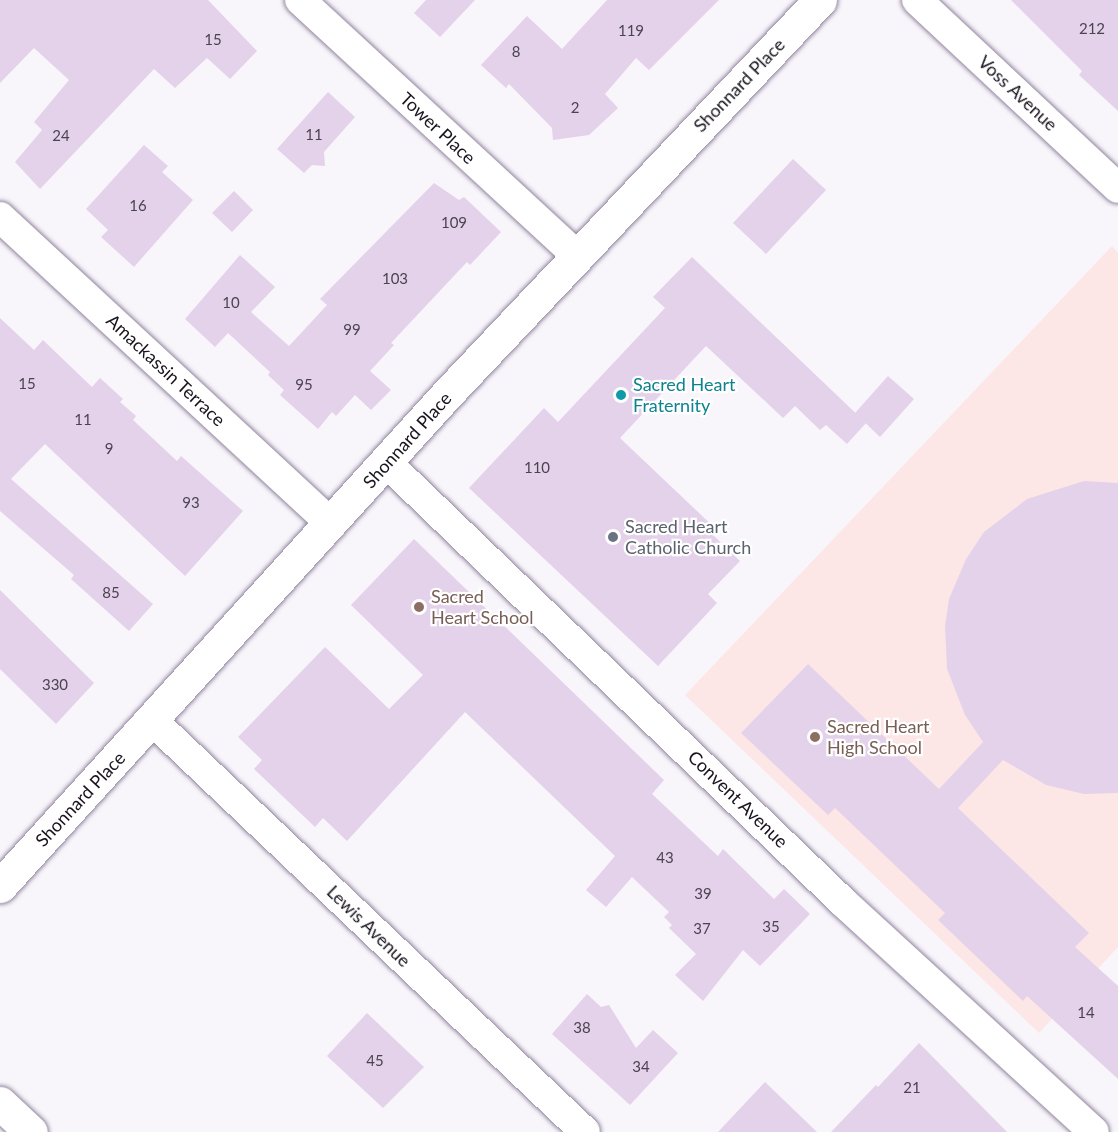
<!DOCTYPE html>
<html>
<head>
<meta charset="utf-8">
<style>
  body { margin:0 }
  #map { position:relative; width:1118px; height:1132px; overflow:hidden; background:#f8f5fb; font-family:Lato,sans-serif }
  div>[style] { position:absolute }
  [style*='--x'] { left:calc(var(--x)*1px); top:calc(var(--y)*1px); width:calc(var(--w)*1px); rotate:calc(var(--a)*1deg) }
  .education>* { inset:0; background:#fde7e6 }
  .building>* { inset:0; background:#e4d2eb }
  .roads { filter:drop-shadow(0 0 2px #91859e) drop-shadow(0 0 2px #91859e) }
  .minor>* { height:30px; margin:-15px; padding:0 15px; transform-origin:15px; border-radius:15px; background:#fff }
  .tertiary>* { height:33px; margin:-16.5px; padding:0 16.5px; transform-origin:16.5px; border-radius:16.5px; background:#fff }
  .dots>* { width:16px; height:16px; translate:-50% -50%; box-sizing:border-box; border:3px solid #fff; border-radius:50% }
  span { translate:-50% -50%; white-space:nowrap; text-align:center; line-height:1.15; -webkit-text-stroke:4.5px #fff; paint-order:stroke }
  .number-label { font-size:15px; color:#4b4350 }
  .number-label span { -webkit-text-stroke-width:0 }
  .street-label { font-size:18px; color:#18131d }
  .culture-label { font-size:18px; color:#0d838f }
  .left { translate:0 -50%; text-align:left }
  .worship-label { font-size:18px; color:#5b616d }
  .education-label { font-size:18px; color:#785e54 }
</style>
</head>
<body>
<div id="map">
  <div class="education">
    <div style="clip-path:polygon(1112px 246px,1118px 253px,1118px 947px,1039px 1033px,685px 695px)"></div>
  </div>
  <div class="building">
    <div style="clip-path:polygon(0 0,208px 0,257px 51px,230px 79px,207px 58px,175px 88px,154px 69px,40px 189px,15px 162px,42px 130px,34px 122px,69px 80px,34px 48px,0 83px)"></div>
    <div style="clip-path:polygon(426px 0,475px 0,440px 37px,414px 13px)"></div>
    <div style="clip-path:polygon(607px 0,719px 0,649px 70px,636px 58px,605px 94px,618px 108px,589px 135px,553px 140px,552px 128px,509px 84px,506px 88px,481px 65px,527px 16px,562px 49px)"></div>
    <div style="clip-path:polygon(1011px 0,1118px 0,1118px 111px,1079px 75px,1082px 71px)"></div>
    <div style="clip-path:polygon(328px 92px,355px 117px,324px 152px,325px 166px,312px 165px,304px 173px,277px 149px)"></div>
    <div style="clip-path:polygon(144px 145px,168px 166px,162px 172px,193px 200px,134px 267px,101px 237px,108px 230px,86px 209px)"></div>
    <div style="clip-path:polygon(793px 159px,826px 190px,766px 254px,733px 223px)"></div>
    <div style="clip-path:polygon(434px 183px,459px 200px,464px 197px,501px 232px,470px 265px,467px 262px,391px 343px,394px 345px,370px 371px,391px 390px,371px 410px,355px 395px,336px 416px,332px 412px,318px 429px,280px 395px,284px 390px,268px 375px,270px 372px,228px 333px,215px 347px,185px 319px,240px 255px,275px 287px,251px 312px,289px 346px,327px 305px,320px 299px)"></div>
    <div style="clip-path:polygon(234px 191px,253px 210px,232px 232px,212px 213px)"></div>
    <div style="clip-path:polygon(692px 257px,866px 423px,847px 444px,826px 425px,820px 430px,795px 406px,783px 418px,706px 346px,620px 438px,717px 530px,712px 534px,740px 561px,708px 594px,717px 603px,658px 666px,469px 488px,544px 408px,558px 422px,665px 308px,653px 297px)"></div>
    <div style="clip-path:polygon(0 318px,34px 350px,43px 340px,92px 387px,100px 378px,123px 399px,120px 402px,136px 416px,133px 420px,177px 461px,181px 456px,243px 511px,185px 576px,45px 444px,11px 479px,153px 604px,129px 631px,71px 579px,74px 575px,0 511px)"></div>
    <div style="clip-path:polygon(888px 376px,914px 399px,880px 437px,855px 413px)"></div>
    <div style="clip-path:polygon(1084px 481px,1118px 483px,1118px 793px,1084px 794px,1046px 785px,1003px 760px,958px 808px,1089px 933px,1075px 947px,1118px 986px,1118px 1079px,1027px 996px,1023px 1001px,938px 920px,945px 913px,835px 808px,828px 815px,741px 733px,808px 664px,939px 789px,983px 742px,965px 715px,947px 669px,945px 626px,949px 599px,966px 559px,984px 532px,1027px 499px)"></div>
    <div style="clip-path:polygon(414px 539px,664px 780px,652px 794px,718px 856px,723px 849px,774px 899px,784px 889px,810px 914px,760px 966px,743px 950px,703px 1001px,675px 975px,696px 954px,669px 928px,672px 925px,664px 917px,669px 912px,632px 877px,606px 907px,586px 890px,615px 856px,465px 712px,347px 841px,323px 818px,315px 827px,254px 769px,262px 760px,238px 737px,325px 647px,389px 709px,423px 675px,351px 605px)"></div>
    <div style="clip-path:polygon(0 590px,94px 683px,56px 724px,0 669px)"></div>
    <div style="clip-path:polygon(587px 994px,601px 1007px,609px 1005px,636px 1048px,653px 1030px,678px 1053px,630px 1105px,552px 1034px)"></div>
    <div style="clip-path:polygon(367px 1013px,424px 1067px,383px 1108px,327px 1056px)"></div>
    <div style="clip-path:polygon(919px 1043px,1007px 1132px,831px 1132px,876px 1085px,878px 1087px)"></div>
    <div style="clip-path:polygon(765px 1082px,817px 1132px,718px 1132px)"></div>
  </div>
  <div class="roads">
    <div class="minor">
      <div style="--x:300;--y:0;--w:376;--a:42.7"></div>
      <div style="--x:917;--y:0;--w:275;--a:43.1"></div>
      <div style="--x:0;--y:217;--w:451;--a:42.8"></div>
      <div style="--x:386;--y:462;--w:634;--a:43.91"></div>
      <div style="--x:843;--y:902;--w:340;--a:42.5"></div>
      <div style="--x:153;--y:721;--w:596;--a:43.57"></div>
    </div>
    <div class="tertiary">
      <div style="--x:0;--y:886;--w:666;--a:-47.74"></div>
      <div style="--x:448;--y:393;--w:541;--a:-46.57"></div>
      <div style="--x:0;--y:1103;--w:42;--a:43.1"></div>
    </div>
  </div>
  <div class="dots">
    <div style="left:621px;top:395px;background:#0f9aa8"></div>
    <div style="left:613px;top:537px;background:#6b7280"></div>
    <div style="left:419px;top:607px;background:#8d6e63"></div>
    <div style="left:815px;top:737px;background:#8d6e63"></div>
  </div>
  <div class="number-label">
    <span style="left:1092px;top:29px">212</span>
    <span style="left:631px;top:31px">119</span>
    <span style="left:213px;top:40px">15</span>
    <span style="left:516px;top:52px">8</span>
    <span style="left:575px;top:108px">2</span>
    <span style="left:314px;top:135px">11</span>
    <span style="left:61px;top:136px">24</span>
    <span style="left:138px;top:206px">16</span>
    <span style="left:454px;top:223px">109</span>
    <span style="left:395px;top:279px">103</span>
    <span style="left:231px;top:303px">10</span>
    <span style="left:352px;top:330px">99</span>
    <span style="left:27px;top:384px">15</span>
    <span style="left:304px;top:385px">95</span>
    <span style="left:83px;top:420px">11</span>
    <span style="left:109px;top:449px">9</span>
    <span style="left:537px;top:468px">110</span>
    <span style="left:191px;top:503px">93</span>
    <span style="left:111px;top:593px">85</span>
    <span style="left:55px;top:685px">330</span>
    <span style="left:665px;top:858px">43</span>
    <span style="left:703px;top:894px">39</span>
    <span style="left:771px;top:927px">35</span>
    <span style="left:702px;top:929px">37</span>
    <span style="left:1086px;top:1013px">14</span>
    <span style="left:582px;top:1028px">38</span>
    <span style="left:375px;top:1061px">45</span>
    <span style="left:641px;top:1067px">34</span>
    <span style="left:912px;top:1088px">21</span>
  </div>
  <div class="street-label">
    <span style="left:739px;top:85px;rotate:-46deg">Shonnard Place</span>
    <span style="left:1018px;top:93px;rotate:43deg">Voss Avenue</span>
    <span style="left:438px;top:128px;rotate:43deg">Tower Place</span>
    <span style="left:166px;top:370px;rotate:43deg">Amackassin Terrace</span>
    <span style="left:407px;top:440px;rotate:-48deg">Shonnard Place</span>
    <span style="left:80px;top:799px;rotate:-47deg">Shonnard Place</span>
    <span style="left:738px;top:799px;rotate:44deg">Convent Avenue</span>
    <span style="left:369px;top:926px;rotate:44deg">Lewis Avenue</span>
  </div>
  <div class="culture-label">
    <span class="left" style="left:633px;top:395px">Sacred Heart<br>Fraternity</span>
  </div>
  <div class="worship-label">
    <span class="left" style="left:625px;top:537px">Sacred Heart<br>Catholic Church</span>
  </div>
  <div class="education-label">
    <span class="left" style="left:431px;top:607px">Sacred<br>Heart School</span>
    <span class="left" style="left:827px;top:737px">Sacred Heart<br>High School</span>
  </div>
</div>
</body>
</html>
